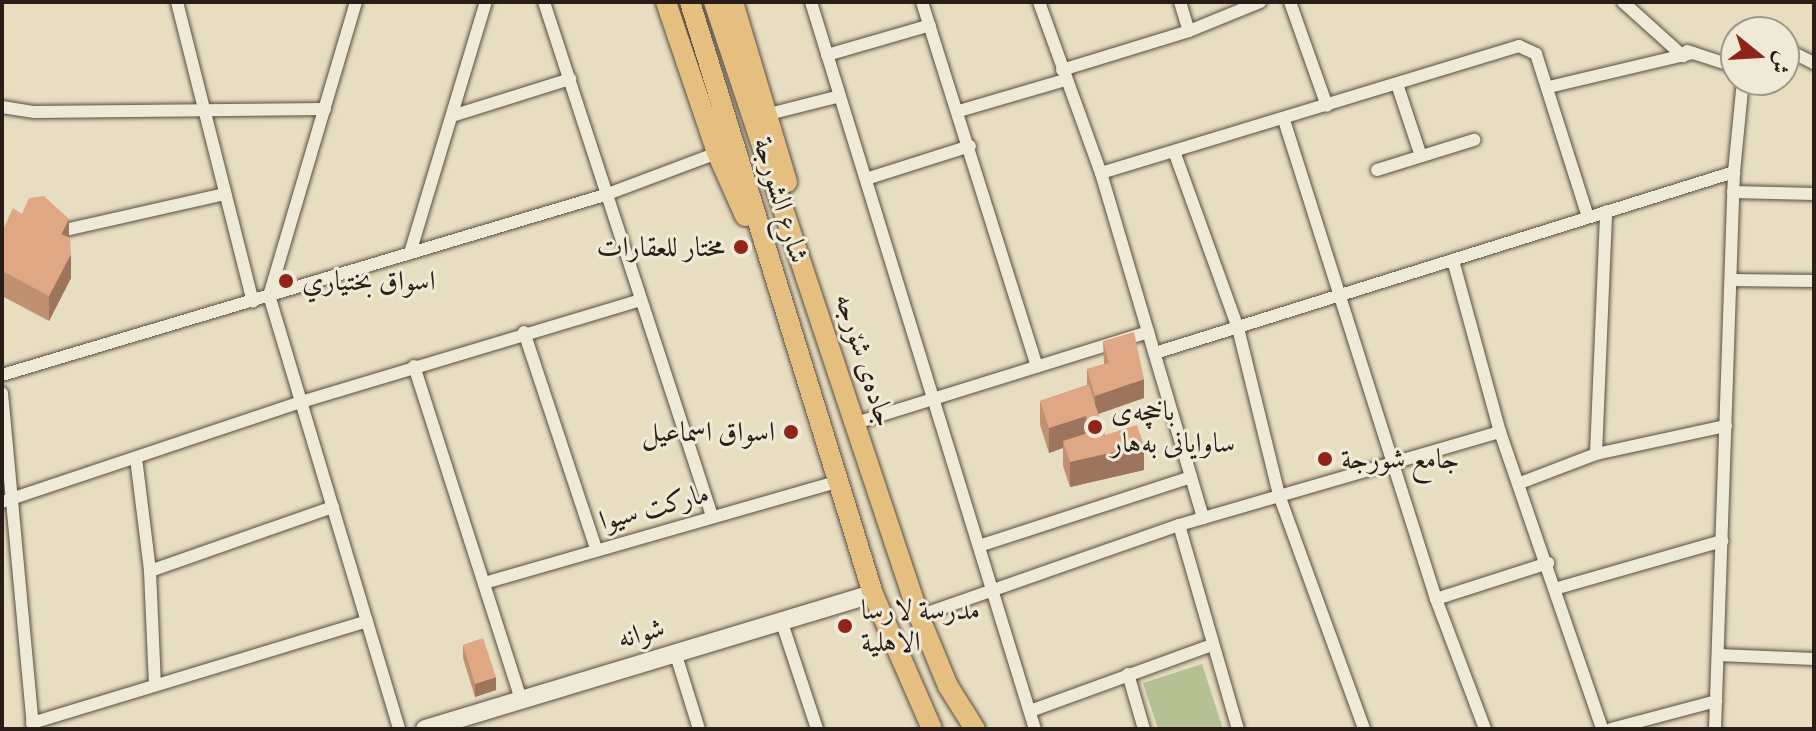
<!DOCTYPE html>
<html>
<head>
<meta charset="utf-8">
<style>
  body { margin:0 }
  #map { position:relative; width:1816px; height:731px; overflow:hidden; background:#e7dec1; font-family:"IM FELL Great Primer",Amiri,serif }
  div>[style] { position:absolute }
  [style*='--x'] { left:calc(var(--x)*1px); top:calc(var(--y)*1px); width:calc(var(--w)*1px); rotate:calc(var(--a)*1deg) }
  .green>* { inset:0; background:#b6c193 }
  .roads { filter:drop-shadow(0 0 2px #594c42) drop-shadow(0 0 2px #594c42) }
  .street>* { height:12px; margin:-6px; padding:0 6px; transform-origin:6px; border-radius:6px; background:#efead7 }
  .secondary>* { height:18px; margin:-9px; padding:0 9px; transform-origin:9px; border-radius:9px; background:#efead7 }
  .primary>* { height:20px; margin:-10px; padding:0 10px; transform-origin:10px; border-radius:10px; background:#e4bf80 }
  .wall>* { inset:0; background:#c19072 }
  .shaded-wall>* { inset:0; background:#9d755c }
  .building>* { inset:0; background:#e0a784 }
  .dots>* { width:22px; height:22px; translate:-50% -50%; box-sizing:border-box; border:4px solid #efead7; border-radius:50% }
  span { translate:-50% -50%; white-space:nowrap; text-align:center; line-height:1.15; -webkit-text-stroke:6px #efead7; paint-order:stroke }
  .street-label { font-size:28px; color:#2a1c17 }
  .poi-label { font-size:28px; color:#2a1c17 }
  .right { translate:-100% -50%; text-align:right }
  .left { translate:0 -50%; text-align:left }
  .frame { position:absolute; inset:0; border:4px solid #2a1c17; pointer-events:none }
  .north { position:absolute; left:1720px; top:16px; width:80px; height:80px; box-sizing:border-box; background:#efead7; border:2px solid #a0988a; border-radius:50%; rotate:108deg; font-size:22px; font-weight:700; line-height:32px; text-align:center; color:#2a1c17 }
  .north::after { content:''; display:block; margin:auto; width:28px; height:36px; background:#8f2418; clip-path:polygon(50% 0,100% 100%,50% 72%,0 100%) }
</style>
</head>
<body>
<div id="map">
  <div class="green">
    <div style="clip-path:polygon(1202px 664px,1223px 729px,1158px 729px,1143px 683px)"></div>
  </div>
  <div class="roads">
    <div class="street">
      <div style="--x:177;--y:2;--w:309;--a:75.8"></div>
      <div style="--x:356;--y:2;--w:306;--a:106.5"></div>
      <div style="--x:269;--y:295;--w:453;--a:73.3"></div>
      <div style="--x:544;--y:2;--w:541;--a:71.9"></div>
      <div style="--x:811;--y:2;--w:761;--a:72.88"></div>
      <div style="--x:922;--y:2;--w:382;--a:72.5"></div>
      <div style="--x:1039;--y:2;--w:182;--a:70.1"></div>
      <div style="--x:1101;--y:173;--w:360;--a:73.5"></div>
      <div style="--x:1180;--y:2;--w:30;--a:73"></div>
      <div style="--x:1290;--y:2;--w:110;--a:70.4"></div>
      <div style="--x:1623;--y:2;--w:81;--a:42"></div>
      <div style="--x:1784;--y:48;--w:34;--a:27"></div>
      <div style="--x:1687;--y:51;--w:52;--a:18.1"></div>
      <div style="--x:827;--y:55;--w:107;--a:-16.2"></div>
      <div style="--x:1062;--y:70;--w:133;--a:-17.1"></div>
      <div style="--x:1189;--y:31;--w:77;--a:-22.2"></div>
      <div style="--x:1397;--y:84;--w:76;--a:71.6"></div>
      <div style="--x:1549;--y:87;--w:148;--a:-13.3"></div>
      <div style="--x:2;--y:107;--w:33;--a:9"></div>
      <div style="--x:35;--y:112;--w:290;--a:-0.6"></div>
      <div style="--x:959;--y:111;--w:110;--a:-16.3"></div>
      <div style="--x:769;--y:114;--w:73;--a:-14.2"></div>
      <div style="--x:452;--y:116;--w:124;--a:-17.4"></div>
      <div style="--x:1284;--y:120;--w:503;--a:72.39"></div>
      <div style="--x:1436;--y:599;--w:139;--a:69.3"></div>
      <div style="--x:1175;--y:154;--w:185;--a:70.1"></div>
      <div style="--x:1238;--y:328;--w:172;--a:76.2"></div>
      <div style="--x:1279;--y:495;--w:249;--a:70"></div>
      <div style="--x:1377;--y:170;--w:102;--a:-17.2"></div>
      <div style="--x:1101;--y:173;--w:437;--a:-16.9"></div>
      <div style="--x:1519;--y:46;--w:19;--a:25"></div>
      <div style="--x:1536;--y:54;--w:171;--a:72.3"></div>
      <div style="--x:866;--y:179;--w:109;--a:-17.6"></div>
      <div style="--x:1733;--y:192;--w:81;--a:1.4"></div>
      <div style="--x:65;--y:230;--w:164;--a:-12.7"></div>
      <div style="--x:410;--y:253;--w:262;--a:-73.2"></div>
      <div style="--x:1454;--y:264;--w:174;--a:74.7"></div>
      <div style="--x:1500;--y:432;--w:314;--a:71"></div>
      <div style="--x:1731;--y:280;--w:83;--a:0.7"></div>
      <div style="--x:524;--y:332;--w:228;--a:71.6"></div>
      <div style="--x:1155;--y:353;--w:607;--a:-17.36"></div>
      <div style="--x:414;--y:366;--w:348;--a:72.2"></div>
      <div style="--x:2;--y:375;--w:629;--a:-16.62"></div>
      <div style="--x:605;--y:195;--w:120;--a:-20.6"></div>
      <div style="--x:2;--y:393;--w:336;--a:84.7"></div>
      <div style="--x:856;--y:423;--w:306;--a:-17.3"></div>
      <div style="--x:1596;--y:454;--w:243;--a:-87.6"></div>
      <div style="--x:136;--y:458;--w:114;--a:82.9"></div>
      <div style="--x:150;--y:571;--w:113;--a:87.5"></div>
      <div style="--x:1520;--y:483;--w:81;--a:-20.9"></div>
      <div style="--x:1596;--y:454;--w:133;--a:-12.2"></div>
      <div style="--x:2;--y:502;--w:315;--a:-18.5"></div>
      <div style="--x:301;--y:402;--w:354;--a:-16.7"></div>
      <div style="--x:1179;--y:525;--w:212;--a:73.9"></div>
      <div style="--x:982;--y:545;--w:220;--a:-18"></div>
      <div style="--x:150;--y:571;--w:194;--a:-19.3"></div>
      <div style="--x:484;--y:583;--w:369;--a:-16"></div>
      <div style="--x:1558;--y:588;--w:171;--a:-16"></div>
      <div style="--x:1436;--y:599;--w:118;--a:-17.8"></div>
      <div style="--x:919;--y:616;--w:275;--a:-19.3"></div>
      <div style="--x:1179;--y:525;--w:334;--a:-16.2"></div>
      <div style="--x:781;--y:620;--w:115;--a:71.7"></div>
      <div style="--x:675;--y:652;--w:81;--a:72.7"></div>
      <div style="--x:1718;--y:655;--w:96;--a:2.4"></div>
      <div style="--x:1128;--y:674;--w:57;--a:73.8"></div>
      <div style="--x:1033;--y:710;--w:190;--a:-20"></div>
      <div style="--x:32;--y:723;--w:350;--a:-16.9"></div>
      <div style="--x:1611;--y:729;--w:109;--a:-14.9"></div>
      <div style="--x:1715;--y:729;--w:557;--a:-88.05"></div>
      <div style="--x:1734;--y:172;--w:92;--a:-84.4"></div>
    </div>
    <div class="secondary">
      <div style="--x:425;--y:729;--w:468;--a:-16.8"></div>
    </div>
    <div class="primary">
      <div style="--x:666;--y:2;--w:159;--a:71.3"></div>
      <div style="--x:717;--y:153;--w:69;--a:66"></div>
      <div style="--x:690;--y:2;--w:620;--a:72.82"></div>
      <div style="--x:873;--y:594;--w:147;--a:66.4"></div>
      <div style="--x:714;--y:2;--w:647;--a:71.54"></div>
      <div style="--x:919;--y:616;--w:76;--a:67.5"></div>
      <div style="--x:948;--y:686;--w:51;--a:57.9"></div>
      <div style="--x:733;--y:2;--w:188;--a:73.3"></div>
    </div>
  </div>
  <div class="wall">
    <div style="clip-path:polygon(2px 232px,69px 238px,71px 278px,49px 321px,2px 296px)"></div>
    <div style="clip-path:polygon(1103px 341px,1144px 398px,1098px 414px,1105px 435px,1144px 470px,1070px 487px,1063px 466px,1063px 448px,1049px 453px,1040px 425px,1040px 401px,1087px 385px,1087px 369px,1104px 364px)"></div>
    <div style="clip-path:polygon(463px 645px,496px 690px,475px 697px,463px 658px)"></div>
  </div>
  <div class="shaded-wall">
    <div style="clip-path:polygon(69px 219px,69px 244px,61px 234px)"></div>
    <div style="clip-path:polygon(71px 254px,71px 278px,49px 321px,49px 296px)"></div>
    <div style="clip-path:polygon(1144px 379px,1144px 398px,1095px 415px,1095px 396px)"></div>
    <div style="clip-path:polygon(1086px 416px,1086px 441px,1063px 441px,1063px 448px,1049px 453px,1049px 428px)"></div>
    <div style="clip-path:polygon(1144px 445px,1144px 470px,1070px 487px,1070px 462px)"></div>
    <div style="clip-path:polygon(496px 677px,496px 690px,475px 697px,475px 684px)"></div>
  </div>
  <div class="building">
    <div style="clip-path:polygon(44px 196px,69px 219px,61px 234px,70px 238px,71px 254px,49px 296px,2px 271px,2px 232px,13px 208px,22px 214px,29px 198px)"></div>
    <div style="clip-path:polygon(1134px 332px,1144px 379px,1095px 396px,1087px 369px,1109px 363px,1103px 341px)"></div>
    <div style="clip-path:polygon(1089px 385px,1105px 435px,1137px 425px,1144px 445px,1070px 462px,1063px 441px,1091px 432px,1086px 416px,1049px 428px,1040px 401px)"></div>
    <div style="clip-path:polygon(483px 638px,496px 677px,475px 684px,463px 645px)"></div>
  </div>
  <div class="dots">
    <div style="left:741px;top:247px;background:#8f2418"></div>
    <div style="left:286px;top:281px;background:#8f2418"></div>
    <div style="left:1095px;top:427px;background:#8f2418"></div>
    <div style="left:791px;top:432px;background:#8f2418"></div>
    <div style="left:1325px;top:459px;background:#8f2418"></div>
    <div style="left:845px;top:626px;background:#8f2418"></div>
  </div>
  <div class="street-label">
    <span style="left:781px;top:200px;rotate:73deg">شارع الشورجة</span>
    <span style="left:865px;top:360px;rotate:72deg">جادەی شۆرجە</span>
    <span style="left:654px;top:507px;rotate:-15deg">مارکت سیوا</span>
    <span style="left:641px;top:633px;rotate:-16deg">شوانە</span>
  </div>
  <div class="poi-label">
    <span class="right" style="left:725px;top:247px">مختار للعقارات</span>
    <span class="left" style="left:302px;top:281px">اسواق بختياري</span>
    <span class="left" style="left:1111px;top:427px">باخچەی<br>ساوایانی بەهار</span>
    <span class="right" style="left:775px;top:432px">اسواق اسماعيل</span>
    <span class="left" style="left:1341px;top:459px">جامع شورجة</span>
    <span class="left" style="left:861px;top:626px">مدرسة لارسا<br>الاهلية</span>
  </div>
  <div class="frame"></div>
  <div class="north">ش</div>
</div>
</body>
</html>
